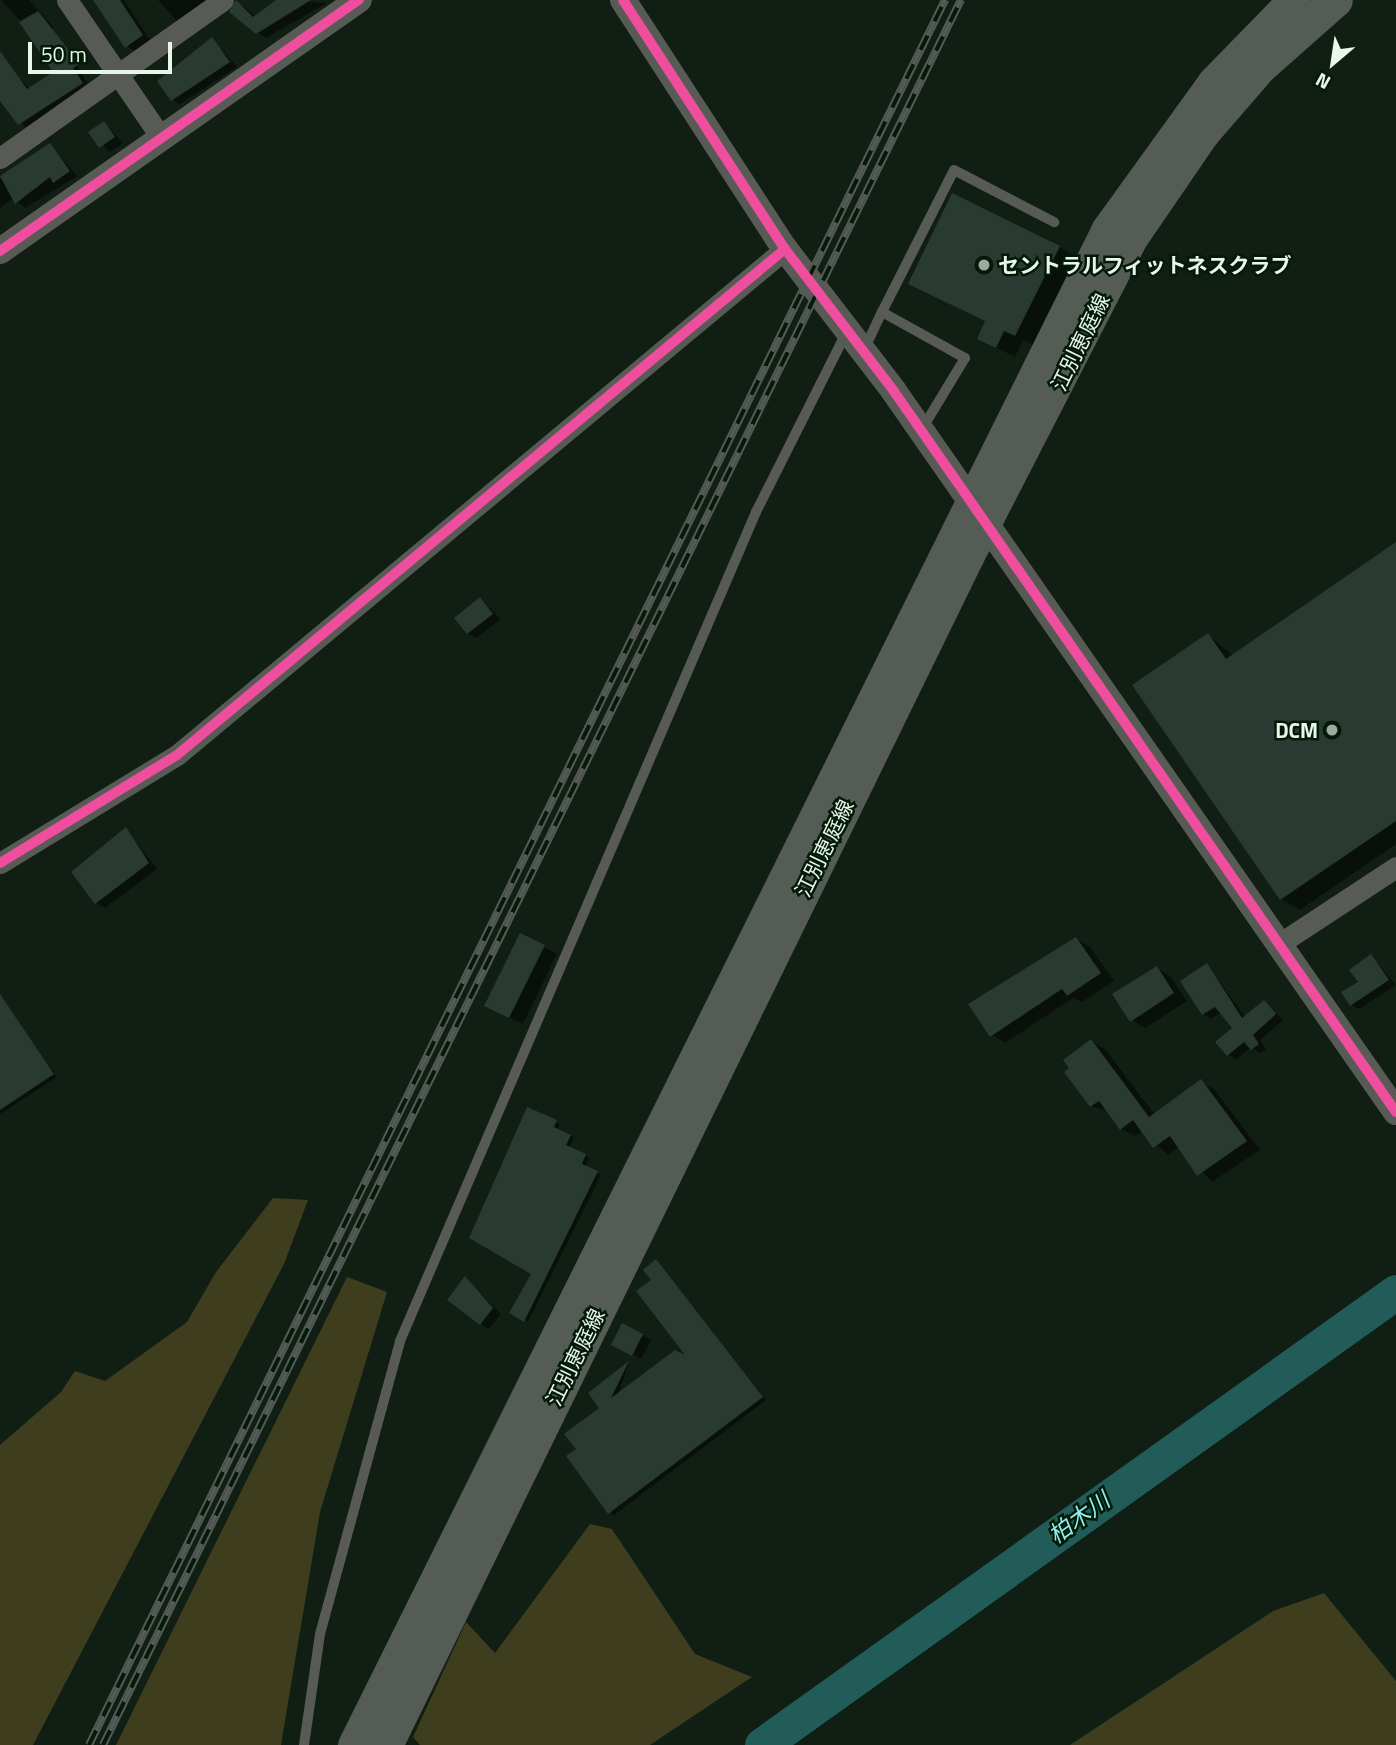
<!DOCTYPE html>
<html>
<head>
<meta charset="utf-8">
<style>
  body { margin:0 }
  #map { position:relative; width:1396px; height:1745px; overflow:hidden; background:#111e14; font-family:"Titillium Web","Noto Sans JP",sans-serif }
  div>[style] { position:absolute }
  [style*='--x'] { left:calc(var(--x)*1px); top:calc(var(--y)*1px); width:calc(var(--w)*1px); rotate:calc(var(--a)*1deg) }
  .green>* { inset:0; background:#3e3e1e }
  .shadow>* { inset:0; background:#0007 }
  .river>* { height:35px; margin:-17.5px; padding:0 17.5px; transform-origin:17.5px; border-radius:17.5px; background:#225c58 }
  .building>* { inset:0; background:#293a32 }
  .service>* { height:10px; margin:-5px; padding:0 5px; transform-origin:5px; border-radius:5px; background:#585b55 }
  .minor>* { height:21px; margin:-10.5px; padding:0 10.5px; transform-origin:10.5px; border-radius:10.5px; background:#585b55 }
  .tertiary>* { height:26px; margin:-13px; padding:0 13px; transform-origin:13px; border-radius:13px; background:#585b55 }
  .primary>* { height:33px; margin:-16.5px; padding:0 16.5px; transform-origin:16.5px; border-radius:16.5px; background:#555c55 }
  .rail>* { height:8px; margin-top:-4px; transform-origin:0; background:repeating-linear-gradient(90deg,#031a08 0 16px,#545a55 0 32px); box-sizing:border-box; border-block:2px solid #545a55 }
  .cycleway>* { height:10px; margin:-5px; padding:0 5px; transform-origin:5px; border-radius:5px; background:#ef4d9e }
  .dots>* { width:19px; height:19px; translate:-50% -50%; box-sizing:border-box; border:4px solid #031a08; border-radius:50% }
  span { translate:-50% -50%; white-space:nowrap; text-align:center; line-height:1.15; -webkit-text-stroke:5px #031a08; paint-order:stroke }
  .poi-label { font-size:21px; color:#e8f7ea; font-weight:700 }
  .left { translate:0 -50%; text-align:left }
  .right { translate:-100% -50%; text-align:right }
  .street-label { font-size:21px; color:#e8f7ea }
  .water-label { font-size:23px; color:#8ff1ec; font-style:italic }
  .north { position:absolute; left:1298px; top:28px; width:70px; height:70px; -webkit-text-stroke:5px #031a08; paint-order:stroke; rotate:209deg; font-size:19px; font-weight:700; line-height:28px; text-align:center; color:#e8f7ea }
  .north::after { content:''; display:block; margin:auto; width:24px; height:32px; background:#e8f7ea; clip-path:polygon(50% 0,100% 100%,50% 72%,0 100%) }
  .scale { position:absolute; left:28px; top:42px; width:144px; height:32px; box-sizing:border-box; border:4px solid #e8f7ea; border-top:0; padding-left:9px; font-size:21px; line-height:24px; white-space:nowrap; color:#e8f7ea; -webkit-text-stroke:5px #031a08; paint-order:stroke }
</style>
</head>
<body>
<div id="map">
  <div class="green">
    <div style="clip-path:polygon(273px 1198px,308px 1200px,284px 1264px,33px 1745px,0 1745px,0 1445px,61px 1392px,75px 1371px,105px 1381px,187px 1322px,216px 1272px)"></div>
    <div style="clip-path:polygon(347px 1277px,387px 1292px,320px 1512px,281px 1745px,116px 1745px)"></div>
    <div style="clip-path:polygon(590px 1524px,612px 1529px,695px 1654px,752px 1677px,650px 1745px,420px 1745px,413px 1737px,466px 1622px,495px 1653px)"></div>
    <div style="clip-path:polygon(1324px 1593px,1396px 1681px,1396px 1745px,1070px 1745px,1273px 1611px)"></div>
  </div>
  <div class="shadow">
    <div style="clip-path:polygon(1px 0,29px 0,54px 28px,37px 39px)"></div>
    <div style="clip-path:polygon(95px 0,124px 0,150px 40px,135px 51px,126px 46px)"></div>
    <div style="clip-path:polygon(158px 0,209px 0,178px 22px)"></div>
    <div style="clip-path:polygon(279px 0,326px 3px,266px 38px,233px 13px,243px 6px,256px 17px)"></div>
    <div style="clip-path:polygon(212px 39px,237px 67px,180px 104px,172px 99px)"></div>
    <div style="clip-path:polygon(65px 43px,90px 88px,27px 129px,0 97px,0 87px,16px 76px,30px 89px,55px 73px,44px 57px)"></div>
    <div style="clip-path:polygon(104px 123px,123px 143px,110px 152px,91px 132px)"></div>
    <div style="clip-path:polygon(50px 145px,77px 176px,25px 208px,13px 198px,0 208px,0 180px)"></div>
    <div style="clip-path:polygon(1059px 247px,1077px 258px,1034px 345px,1023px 340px,1015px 357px,979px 339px,987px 322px,929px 294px)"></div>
    <div style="clip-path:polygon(1396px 544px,1396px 844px,1300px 910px,1281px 899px,1208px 635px,1233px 656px)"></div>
    <div style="clip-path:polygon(481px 599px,501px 619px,477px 638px,468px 633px)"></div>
    <div style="clip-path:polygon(126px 830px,157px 869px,105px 908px,96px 903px)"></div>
    <div style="clip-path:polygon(1076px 939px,1090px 947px,1114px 981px,1082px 1002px,1073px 998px,1005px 1043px,992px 1035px,971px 1004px)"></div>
    <div style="clip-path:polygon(544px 947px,557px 954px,523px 1024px,500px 1013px)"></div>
    <div style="clip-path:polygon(1371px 956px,1396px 985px,1359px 1009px,1351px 1005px)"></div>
    <div style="clip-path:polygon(1207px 965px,1246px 1018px,1264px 1002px,1283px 1020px,1260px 1040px,1266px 1049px,1260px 1053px,1251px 1047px,1236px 1060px,1228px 1055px,1235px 1028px,1222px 1012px,1211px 1019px,1203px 1014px)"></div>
    <div style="clip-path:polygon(1157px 968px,1170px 976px,1187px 1001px,1145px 1028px,1132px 1020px)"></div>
    <div style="clip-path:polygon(0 998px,57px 1077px,0 1114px)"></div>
    <div style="clip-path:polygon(1091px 1041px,1105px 1049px,1155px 1115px,1201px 1082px,1214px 1089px,1260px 1150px,1212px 1182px,1179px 1147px,1168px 1155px,1143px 1131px,1135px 1136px,1121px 1129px,1109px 1112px,1091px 1106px,1066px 1072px)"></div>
    <div style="clip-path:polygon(528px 1110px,560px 1124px,557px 1130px,574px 1138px,569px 1148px,589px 1158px,585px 1168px,601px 1175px,528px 1322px,511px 1312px,534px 1274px)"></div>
    <div style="clip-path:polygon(656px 1261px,766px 1400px,613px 1516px,578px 1450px,602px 1408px,590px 1393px,629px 1363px,618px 1395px,691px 1360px,653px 1280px)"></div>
    <div style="clip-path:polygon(465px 1278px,501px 1314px,489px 1329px,481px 1324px)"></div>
    <div style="clip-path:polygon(642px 1335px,651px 1340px,641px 1359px,622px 1349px)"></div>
  </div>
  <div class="river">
    <div style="--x:762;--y:1745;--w:779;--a:-35.55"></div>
  </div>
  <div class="building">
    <div style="clip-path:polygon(93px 0,120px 0,143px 35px,125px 48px)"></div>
    <div style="clip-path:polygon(236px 0,253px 17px,276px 0,311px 0,256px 34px,229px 12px)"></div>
    <div style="clip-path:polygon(38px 11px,80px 64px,73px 68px,83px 83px,18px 125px,0 101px,0 51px,27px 89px,53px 72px,19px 22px)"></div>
    <div style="clip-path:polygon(212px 37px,230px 62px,171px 101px,157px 81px)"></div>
    <div style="clip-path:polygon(104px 121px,115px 137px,99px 148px,88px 132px)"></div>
    <div style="clip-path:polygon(50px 143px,70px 171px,53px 183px,50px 177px,15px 204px,0 176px)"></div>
    <div style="clip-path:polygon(952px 193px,1060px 246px,1015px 336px,1004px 331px,996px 348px,977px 339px,985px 321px,908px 284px)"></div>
    <div style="clip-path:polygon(1396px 542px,1396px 821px,1280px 900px,1132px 685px,1208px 633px,1226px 659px)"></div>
    <div style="clip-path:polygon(480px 597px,493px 614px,467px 634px,454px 618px)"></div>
    <div style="clip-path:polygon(126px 827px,149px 863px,95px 904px,71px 872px)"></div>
    <div style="clip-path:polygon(520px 933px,545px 945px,509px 1018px,484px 1006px)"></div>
    <div style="clip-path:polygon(1076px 937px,1101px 973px,1067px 996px,1062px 989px,990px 1037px,968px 1004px)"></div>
    <div style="clip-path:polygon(1371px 954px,1389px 980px,1350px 1006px,1341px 992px,1358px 982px,1349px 970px)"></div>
    <div style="clip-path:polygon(1207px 963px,1242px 1018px,1264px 1000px,1276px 1014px,1253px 1035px,1259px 1044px,1251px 1050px,1244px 1042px,1227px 1056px,1215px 1042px,1232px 1028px,1215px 1007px,1202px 1015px,1180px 981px)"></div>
    <div style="clip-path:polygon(1157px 966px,1174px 993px,1130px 1022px,1112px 994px)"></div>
    <div style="clip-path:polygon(0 994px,54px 1074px,0 1110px)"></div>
    <div style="clip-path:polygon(1091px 1039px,1149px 1117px,1201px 1079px,1247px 1141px,1197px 1176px,1170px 1136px,1153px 1148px,1133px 1120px,1120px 1130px,1099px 1101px,1090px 1107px,1064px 1072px,1069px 1068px,1063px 1060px)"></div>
    <div style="clip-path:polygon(527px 1107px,557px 1120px,554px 1127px,571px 1135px,566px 1145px,586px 1154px,582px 1164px,598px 1171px,524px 1322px,509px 1313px,531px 1274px,469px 1238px)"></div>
    <div style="clip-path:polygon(656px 1259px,763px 1397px,608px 1514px,566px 1456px,576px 1449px,564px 1434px,599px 1408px,588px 1393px,629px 1361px,611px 1398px,675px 1350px,685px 1355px,636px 1291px,651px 1280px,643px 1270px)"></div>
    <div style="clip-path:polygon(465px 1276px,493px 1308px,480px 1325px,447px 1300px)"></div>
    <div style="clip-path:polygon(622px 1323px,643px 1334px,632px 1356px,611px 1345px)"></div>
  </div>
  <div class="service">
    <div style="--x:882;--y:312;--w:159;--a:-63.1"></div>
    <div style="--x:954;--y:170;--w:113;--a:27.5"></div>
    <div style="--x:865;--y:348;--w:40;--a:-65"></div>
    <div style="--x:882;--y:312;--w:95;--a:29"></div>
    <div style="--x:965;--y:358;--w:83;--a:121.2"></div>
    <div style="--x:304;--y:1745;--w:112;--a:-81.8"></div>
    <div style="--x:320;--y:1634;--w:304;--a:-74.7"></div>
    <div style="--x:400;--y:1341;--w:902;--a:-66.76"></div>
    <div style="--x:756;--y:512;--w:203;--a:-63.3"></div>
  </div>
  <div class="minor">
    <div style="--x:67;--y:0;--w:168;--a:55.6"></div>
    <div style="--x:0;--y:158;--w:273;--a:-35.3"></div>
    <div style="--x:0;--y:863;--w:207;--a:-31.4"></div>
    <div style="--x:177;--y:755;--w:791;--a:-39.77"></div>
    <div style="--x:1279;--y:944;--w:140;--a:-33.3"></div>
  </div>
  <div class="tertiary">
    <div style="--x:623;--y:0;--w:297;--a:57"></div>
    <div style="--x:785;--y:249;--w:178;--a:52.5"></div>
    <div style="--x:893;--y:390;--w:880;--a:55.14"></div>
    <div style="--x:0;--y:251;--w:438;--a:-35"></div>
  </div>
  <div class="primary">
    <div style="--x:354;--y:1745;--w:1693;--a:-63.56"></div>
    <div style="--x:1108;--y:229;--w:181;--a:-54.2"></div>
    <div style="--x:1214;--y:82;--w:115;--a:-45.7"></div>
    <div style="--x:386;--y:1745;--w:1322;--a:-63.94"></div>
    <div style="--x:967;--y:557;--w:359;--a:-62.8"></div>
    <div style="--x:1131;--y:238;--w:127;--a:-55.6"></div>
    <div style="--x:1203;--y:133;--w:87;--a:-49.2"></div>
    <div style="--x:1260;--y:67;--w:101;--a:-41.4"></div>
  </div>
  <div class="rail">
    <div style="--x:89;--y:1745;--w:1944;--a:-63.87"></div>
    <div style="--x:103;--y:1745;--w:1945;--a:-63.82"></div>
  </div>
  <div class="cycleway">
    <div style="--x:623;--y:0;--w:297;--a:57"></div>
    <div style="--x:785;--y:249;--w:178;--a:52.5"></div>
    <div style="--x:893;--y:390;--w:880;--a:55.14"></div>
    <div style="--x:0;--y:251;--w:438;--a:-35"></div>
    <div style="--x:0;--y:863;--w:207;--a:-31.4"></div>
    <div style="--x:177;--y:755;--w:791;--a:-39.77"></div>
  </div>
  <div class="dots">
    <div style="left:984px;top:265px;background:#9dab9f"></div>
    <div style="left:1332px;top:730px;background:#9dab9f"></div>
  </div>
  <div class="poi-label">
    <span class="left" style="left:998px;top:265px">セントラルフィットネスクラブ</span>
    <span class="right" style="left:1318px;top:730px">DCM</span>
  </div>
  <div class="street-label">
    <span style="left:1080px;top:342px;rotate:-64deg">江別恵庭線</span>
    <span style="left:824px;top:848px;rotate:-64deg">江別恵庭線</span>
    <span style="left:575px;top:1357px;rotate:-64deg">江別恵庭線</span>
  </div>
  <div class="water-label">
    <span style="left:1079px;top:1518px;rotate:-36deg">柏木川</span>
  </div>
  <div class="north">N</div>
  <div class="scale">50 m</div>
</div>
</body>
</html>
